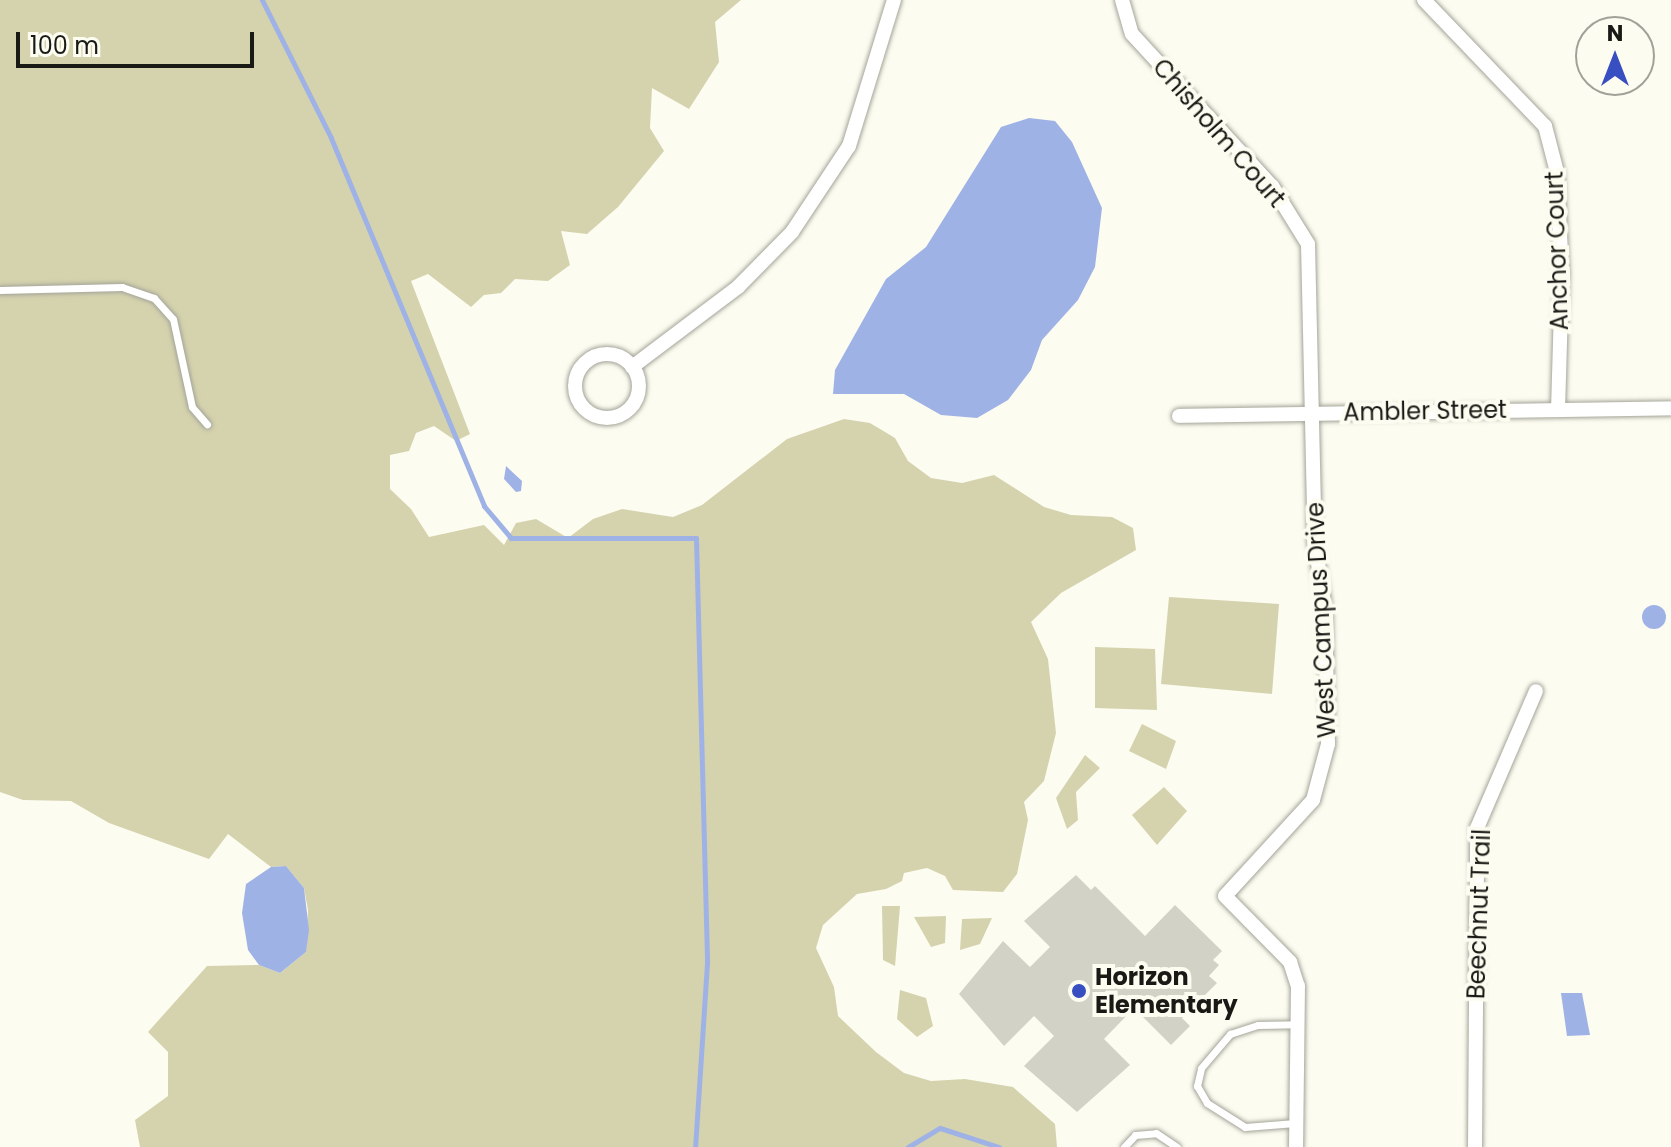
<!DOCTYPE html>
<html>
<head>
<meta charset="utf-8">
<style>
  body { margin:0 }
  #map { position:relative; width:1671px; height:1147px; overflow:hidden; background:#fdfcf1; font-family:Poppins,sans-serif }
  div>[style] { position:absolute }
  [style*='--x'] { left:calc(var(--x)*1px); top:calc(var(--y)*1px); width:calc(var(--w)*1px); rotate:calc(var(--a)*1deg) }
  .green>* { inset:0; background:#d5d3ae }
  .water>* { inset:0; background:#9fb2e6 }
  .round { border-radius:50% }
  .stream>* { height:5px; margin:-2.5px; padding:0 2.5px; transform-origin:2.5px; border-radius:2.5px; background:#9fb2e6 }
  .building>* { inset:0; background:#d3d2c7 }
  .roads { filter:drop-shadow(0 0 2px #a4a499) drop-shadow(0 0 2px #a4a499) }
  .service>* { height:7px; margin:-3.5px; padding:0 3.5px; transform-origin:3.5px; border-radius:3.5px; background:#fff }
  .minor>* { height:14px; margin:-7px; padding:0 7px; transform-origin:7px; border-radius:7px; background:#fff }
  .minor>.ring { margin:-7px; padding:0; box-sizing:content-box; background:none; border:14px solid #fff; border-radius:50% }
  .dots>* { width:22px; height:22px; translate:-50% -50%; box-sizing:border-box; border:4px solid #fdfcf1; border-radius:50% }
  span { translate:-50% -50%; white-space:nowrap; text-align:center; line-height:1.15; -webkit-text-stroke:8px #fdfcf1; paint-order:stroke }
  .street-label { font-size:24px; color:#191915 }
  .poi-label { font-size:24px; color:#191915; font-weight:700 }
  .left { translate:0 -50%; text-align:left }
  .north { position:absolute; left:1575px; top:16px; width:80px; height:80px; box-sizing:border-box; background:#fdfcf1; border:2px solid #a2a199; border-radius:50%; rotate:0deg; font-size:22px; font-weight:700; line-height:32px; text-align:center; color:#191915 }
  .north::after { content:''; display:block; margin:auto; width:28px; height:36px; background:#374fc1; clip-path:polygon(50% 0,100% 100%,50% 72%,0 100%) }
  .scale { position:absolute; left:16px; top:32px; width:238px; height:36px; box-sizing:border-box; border:4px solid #191915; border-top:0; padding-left:10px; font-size:24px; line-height:28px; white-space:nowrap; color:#191915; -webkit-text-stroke:6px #fdfcf1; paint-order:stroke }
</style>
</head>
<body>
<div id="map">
  <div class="green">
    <div style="clip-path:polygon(0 0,741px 0,715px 22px,719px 62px,689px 109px,652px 88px,650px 128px,664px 151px,618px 207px,587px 234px,561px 231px,570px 265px,548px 281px,515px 279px,501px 293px,484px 295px,471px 307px,428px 274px,411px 281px,470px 434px,456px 441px,434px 426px,416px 433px,409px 451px,390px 455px,390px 489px,411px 509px,429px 537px,484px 525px,504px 545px,516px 523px,536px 519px,568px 538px,593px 519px,622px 509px,673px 517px,702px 505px,787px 439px,844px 419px,870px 423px,895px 438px,908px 461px,931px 478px,962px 483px,994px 475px,1044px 507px,1071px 515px,1112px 517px,1133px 528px,1136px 550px,1061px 593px,1031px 622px,1048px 659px,1056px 733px,1044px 781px,1024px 802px,1028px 820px,1017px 874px,1003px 892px,953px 890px,945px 876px,927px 868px,904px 873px,902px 881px,886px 889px,857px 894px,823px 925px,816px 948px,834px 987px,838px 1016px,876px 1052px,904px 1073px,931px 1081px,965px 1079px,1013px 1087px,1055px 1124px,1057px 1147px,140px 1147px,135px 1120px,168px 1096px,168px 1052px,148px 1032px,207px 966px,259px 965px,280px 973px,306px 952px,308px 910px,304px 888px,286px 866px,271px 867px,228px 834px,209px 859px,109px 823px,71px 801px,23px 800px,0 792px)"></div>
    <div style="clip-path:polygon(1169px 597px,1279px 604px,1272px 694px,1161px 684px)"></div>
    <div style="clip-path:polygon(1095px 647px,1155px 649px,1157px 710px,1095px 708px)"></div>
    <div style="clip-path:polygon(1142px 724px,1176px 741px,1166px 769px,1129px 751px)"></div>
    <div style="clip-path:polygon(1085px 755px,1100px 768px,1076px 792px,1078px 820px,1067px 829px,1056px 798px)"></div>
    <div style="clip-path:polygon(1164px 787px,1187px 811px,1157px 845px,1132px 815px)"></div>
    <div style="clip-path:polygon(882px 906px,900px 906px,895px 966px,883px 960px)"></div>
    <div style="clip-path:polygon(946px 916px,945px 943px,931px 947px,914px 917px)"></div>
    <div style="clip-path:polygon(992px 918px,980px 944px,960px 950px,962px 919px)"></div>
    <div style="clip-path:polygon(900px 990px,926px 998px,933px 1026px,917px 1037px,897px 1019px)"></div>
  </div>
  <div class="water">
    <div style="clip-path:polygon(1029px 118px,1055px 121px,1072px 142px,1102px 208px,1095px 267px,1078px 300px,1042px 340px,1031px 370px,1008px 400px,977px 418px,941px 415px,904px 394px,833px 394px,835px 370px,886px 279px,926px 247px,1001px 127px)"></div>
    <div style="clip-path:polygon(506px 466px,522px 481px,521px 491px,516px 492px,504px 479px)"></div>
    <div class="round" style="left:1642px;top:605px;width:24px;height:24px"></div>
    <div style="clip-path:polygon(286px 866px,304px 888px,309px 930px,306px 952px,280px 973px,259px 965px,248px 950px,242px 913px,246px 884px,271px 867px)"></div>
    <div style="clip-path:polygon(1582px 993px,1590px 1035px,1567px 1036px,1561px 993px)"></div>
  </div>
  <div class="stream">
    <div style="--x:262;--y:0;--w:154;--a:63.4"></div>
    <div style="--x:331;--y:138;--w:399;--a:67.4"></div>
    <div style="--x:484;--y:506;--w:42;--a:49.8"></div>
    <div style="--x:511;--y:538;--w:185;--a:0"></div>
    <div style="--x:696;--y:538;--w:425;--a:88.5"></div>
    <div style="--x:707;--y:963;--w:184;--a:93.7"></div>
    <div style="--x:908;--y:1147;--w:37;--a:-31"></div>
    <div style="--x:940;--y:1128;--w:62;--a:17.9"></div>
  </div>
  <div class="building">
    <div style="clip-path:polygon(1076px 875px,1091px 890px,1095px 886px,1145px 936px,1175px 905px,1222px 951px,1213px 960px,1219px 965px,1209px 976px,1217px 983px,1182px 1018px,1190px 1026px,1171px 1045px,1134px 1008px,1104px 1039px,1130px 1065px,1077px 1112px,1024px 1066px,1054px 1036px,1034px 1016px,1004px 1046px,959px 994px,1003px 941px,1030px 967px,1050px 947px,1024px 921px)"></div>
  </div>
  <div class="roads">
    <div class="service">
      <div style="--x:0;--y:290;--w:122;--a:-1.4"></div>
      <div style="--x:122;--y:287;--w:34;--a:19"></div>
      <div style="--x:154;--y:298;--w:28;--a:48"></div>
      <div style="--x:173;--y:319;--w:90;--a:77.8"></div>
      <div style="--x:192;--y:407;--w:23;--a:49"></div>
      <div style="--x:1295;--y:1123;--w:50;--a:175.4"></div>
      <div style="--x:1245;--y:1127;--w:45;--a:-147.7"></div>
      <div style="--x:1207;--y:1103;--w:20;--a:-120"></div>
      <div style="--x:1197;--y:1086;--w:18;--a:-77"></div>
      <div style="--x:1201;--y:1068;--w:45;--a:-49.5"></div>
      <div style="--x:1230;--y:1034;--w:29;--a:-18"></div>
      <div style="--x:1258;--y:1025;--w:39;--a:-1"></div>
      <div style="--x:1124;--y:1147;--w:16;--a:-47"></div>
      <div style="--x:1135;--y:1135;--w:21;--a:-5"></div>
      <div style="--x:1156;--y:1133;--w:25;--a:34"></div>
    </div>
    <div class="minor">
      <div style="--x:1122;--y:0;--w:35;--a:74"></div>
      <div style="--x:1132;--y:34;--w:207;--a:47.4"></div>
      <div style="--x:1272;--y:186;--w:68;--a:58.2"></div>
      <div style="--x:1308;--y:244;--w:299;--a:88.7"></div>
      <div style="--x:1315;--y:543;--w:68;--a:81.5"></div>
      <div style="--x:1325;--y:610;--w:134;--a:88.7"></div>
      <div style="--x:1328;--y:744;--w:58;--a:105"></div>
      <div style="--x:1313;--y:800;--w:130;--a:132.5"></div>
      <div style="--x:1225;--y:896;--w:93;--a:45.4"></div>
      <div style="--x:1290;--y:962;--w:25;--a:72"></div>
      <div style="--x:1298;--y:986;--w:161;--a:90.7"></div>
      <div style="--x:1424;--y:0;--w:175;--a:46.2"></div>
      <div style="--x:1545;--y:126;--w:48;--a:75.4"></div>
      <div style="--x:1557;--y:172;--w:103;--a:87.2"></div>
      <div style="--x:1562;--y:275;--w:132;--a:91.7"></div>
      <div class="ring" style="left:575px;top:354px;width:50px;height:50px"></div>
      <div style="--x:632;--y:367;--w:133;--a:-37"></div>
      <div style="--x:738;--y:287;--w:77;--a:-45.5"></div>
      <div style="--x:792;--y:232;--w:103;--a:-56.5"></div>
      <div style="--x:849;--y:146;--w:153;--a:-72.9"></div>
      <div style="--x:1179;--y:416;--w:492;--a:-0.9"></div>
      <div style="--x:1475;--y:1147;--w:319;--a:-89.6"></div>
      <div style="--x:1477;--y:828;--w:149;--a:-66.7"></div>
    </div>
  </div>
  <div class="dots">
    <div style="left:1079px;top:991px;background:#374fc1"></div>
  </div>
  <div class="street-label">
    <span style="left:1219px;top:133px;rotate:49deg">Chisholm Court</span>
    <span style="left:1557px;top:251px;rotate:-92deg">Anchor Court</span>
    <span style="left:1425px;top:411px;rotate:-1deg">Ambler Street</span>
    <span style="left:1321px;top:620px;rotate:-93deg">West Campus Drive</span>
    <span style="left:1479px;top:914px;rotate:-88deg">Beechnut Trail</span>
  </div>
  <div class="poi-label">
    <span class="left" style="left:1095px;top:991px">Horizon<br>Elementary</span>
  </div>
  <div class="north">N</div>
  <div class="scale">100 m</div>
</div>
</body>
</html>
